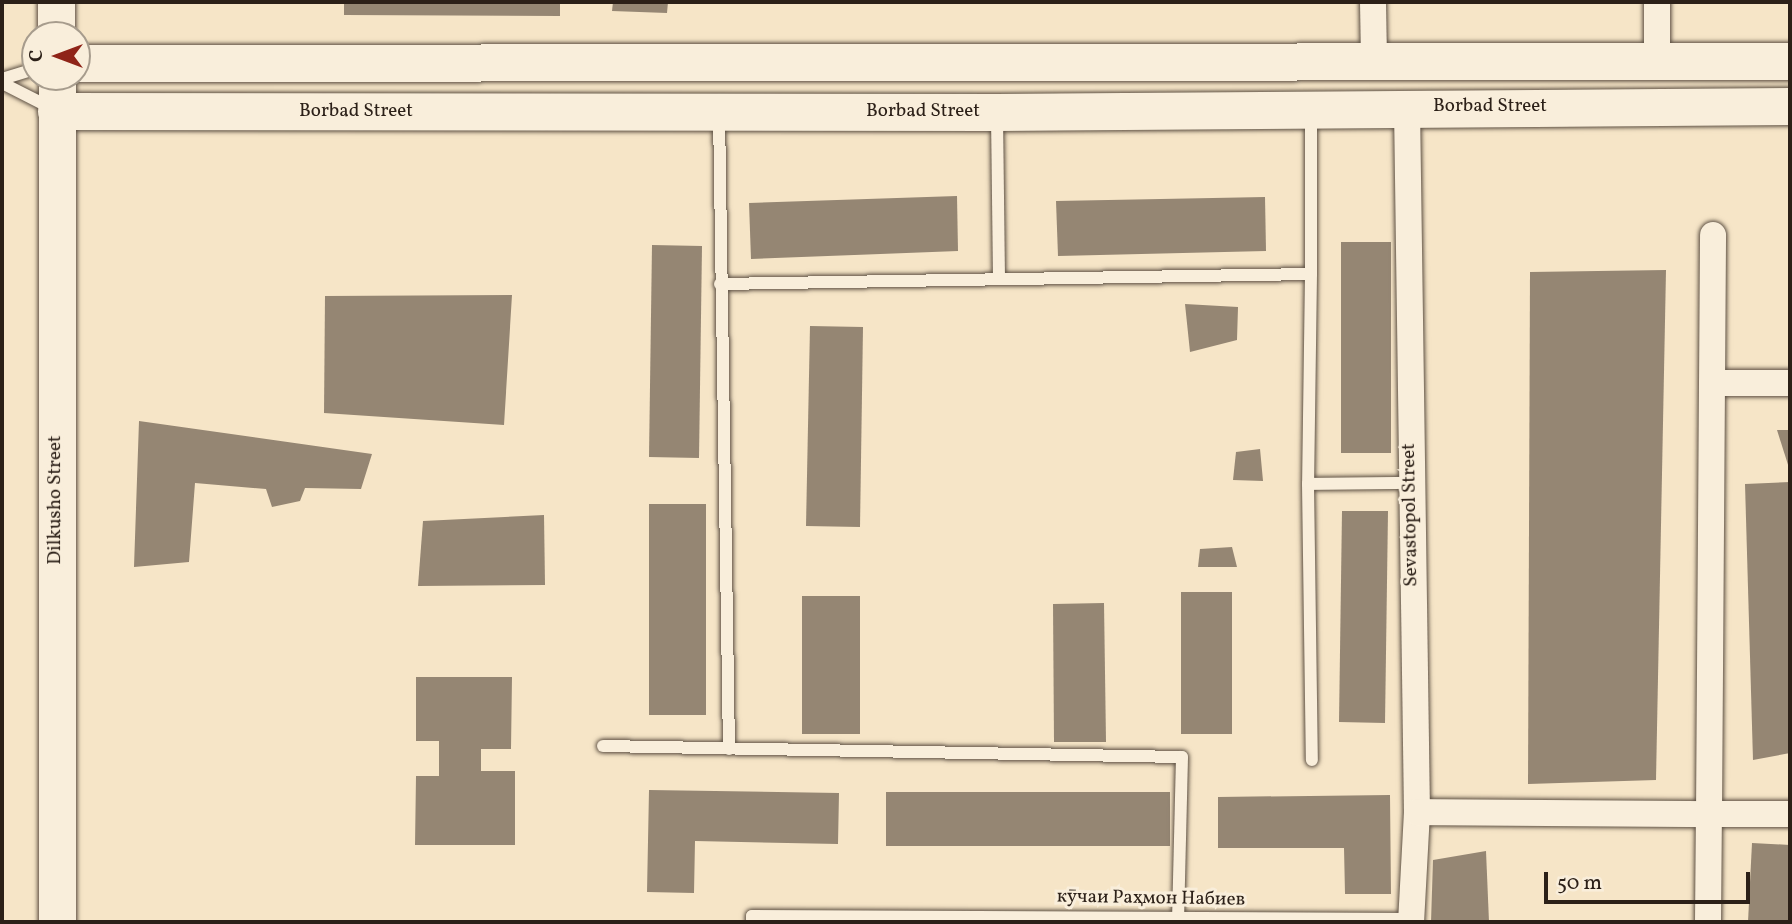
<!DOCTYPE html>
<html>
<head>
<meta charset="utf-8">
<style>
  body { margin:0 }
  #map { position:relative; width:1792px; height:924px; overflow:hidden; background:#f6e5c7; font-family:Vollkorn,serif }
  div>[style] { position:absolute }
  [style*='--x'] { left:calc(var(--x)*1px); top:calc(var(--y)*1px); width:calc(var(--w)*1px); rotate:calc(var(--a)*1deg) }
  .building>* { inset:0; background:#958673 }
  .roads { filter:drop-shadow(0 0 2px #5e5144) drop-shadow(0 0 2px #5e5144) }
  .service>* { height:12px; margin:-6px; padding:0 6px; transform-origin:6px; border-radius:6px; background:#f9eedb }
  .minor>* { height:26px; margin:-13px; padding:0 13px; transform-origin:13px; border-radius:13px; background:#f9eedb }
  .secondary>* { height:37px; margin:-18.5px; padding:0 18.5px; transform-origin:18.5px; border-radius:18.5px; background:#f9eedb }
  span { translate:-50% -50%; white-space:nowrap; text-align:center; line-height:1.15; -webkit-text-stroke:6px #f9eedb; paint-order:stroke }
  .street-label { font-size:19px; color:#2c2018 }
  .frame { position:absolute; inset:0; border:4px solid #2c2018; pointer-events:none }
  .north { position:absolute; left:21px; top:21px; width:70px; height:70px; box-sizing:border-box; background:#f9eedb; border:2px solid #a79c8d; border-radius:50%; rotate:270deg; font-size:19px; font-weight:700; line-height:28px; text-align:center; color:#2c2018 }
  .north::after { content:''; display:block; margin:auto; width:24px; height:32px; background:#8f2418; clip-path:polygon(50% 0,100% 100%,50% 72%,0 100%) }
  .scale { position:absolute; left:1544px; top:872px; width:206px; height:32px; box-sizing:border-box; border:4px solid #2c2018; border-top:0; padding-left:9px; font-size:21px; line-height:24px; white-space:nowrap; color:#2c2018; -webkit-text-stroke:5px #f9eedb; paint-order:stroke }
</style>
</head>
<body>
<div id="map">
  <div class="building">
    <div style="clip-path:polygon(344px 2px,560px 2px,560px 16px,344px 15px)"></div>
    <div style="clip-path:polygon(613px 2px,668px 2px,667px 13px,612px 11px)"></div>
    <div style="clip-path:polygon(957px 196px,958px 251px,751px 259px,749px 203px)"></div>
    <div style="clip-path:polygon(1265px 197px,1266px 251px,1058px 256px,1056px 201px)"></div>
    <div style="clip-path:polygon(1341px 242px,1391px 242px,1391px 453px,1341px 453px)"></div>
    <div style="clip-path:polygon(652px 245px,702px 246px,699px 458px,649px 457px)"></div>
    <div style="clip-path:polygon(1666px 270px,1656px 780px,1528px 784px,1530px 272px)"></div>
    <div style="clip-path:polygon(512px 295px,504px 425px,324px 413px,325px 296px)"></div>
    <div style="clip-path:polygon(1185px 304px,1238px 307px,1237px 340px,1190px 352px)"></div>
    <div style="clip-path:polygon(810px 326px,863px 327px,860px 527px,806px 526px)"></div>
    <div style="clip-path:polygon(139px 421px,372px 454px,361px 489px,305px 488px,300px 501px,272px 507px,266px 489px,195px 483px,189px 562px,134px 567px)"></div>
    <div style="clip-path:polygon(1777px 430px,1790px 430px,1790px 471px)"></div>
    <div style="clip-path:polygon(1260px 449px,1263px 481px,1233px 480px,1236px 452px)"></div>
    <div style="clip-path:polygon(1790px 482px,1790px 753px,1753px 760px,1745px 484px)"></div>
    <div style="clip-path:polygon(649px 504px,706px 504px,706px 715px,649px 715px)"></div>
    <div style="clip-path:polygon(1342px 511px,1388px 511px,1385px 723px,1339px 722px)"></div>
    <div style="clip-path:polygon(544px 515px,545px 585px,418px 586px,423px 521px)"></div>
    <div style="clip-path:polygon(1232px 547px,1237px 567px,1198px 567px,1200px 549px)"></div>
    <div style="clip-path:polygon(1181px 592px,1232px 592px,1232px 734px,1181px 734px)"></div>
    <div style="clip-path:polygon(802px 596px,860px 596px,860px 734px,802px 734px)"></div>
    <div style="clip-path:polygon(1104px 603px,1106px 742px,1054px 742px,1053px 604px)"></div>
    <div style="clip-path:polygon(416px 677px,512px 677px,511px 749px,481px 749px,481px 771px,515px 771px,515px 845px,415px 845px,416px 776px,439px 776px,439px 741px,416px 741px)"></div>
    <div style="clip-path:polygon(649px 790px,839px 793px,838px 844px,695px 841px,694px 893px,647px 892px)"></div>
    <div style="clip-path:polygon(886px 792px,1170px 792px,1170px 846px,886px 846px)"></div>
    <div style="clip-path:polygon(1390px 795px,1391px 894px,1345px 894px,1344px 848px,1218px 848px,1218px 797px)"></div>
    <div style="clip-path:polygon(1752px 843px,1790px 845px,1790px 922px,1748px 922px)"></div>
    <div style="clip-path:polygon(1486px 851px,1489px 922px,1431px 922px,1433px 860px)"></div>
  </div>
  <div class="roads">
    <div class="service">
      <div style="--x:2;--y:79;--w:34;--a:-17"></div>
      <div style="--x:2;--y:83;--w:55;--a:27"></div>
      <div style="--x:719;--y:113;--w:636;--a:89.1"></div>
      <div style="--x:1311;--y:113;--w:161;--a:90"></div>
      <div style="--x:997;--y:115;--w:164;--a:89.3"></div>
      <div style="--x:720;--y:284;--w:591;--a:-0.97"></div>
      <div style="--x:1311;--y:274;--w:210;--a:90.8"></div>
      <div style="--x:1308;--y:484;--w:276;--a:89.2"></div>
      <div style="--x:1308;--y:484;--w:103;--a:-0.6"></div>
      <div style="--x:603;--y:746;--w:579;--a:1.09"></div>
      <div style="--x:1182;--y:757;--w:165;--a:91.4"></div>
      <div style="--x:752;--y:922;--w:6;--a:-90"></div>
      <div style="--x:752;--y:916;--w:659;--a:0.26"></div>
    </div>
    <div class="minor">
      <div style="--x:1373;--y:2;--w:57;--a:89"></div>
      <div style="--x:1657;--y:2;--w:59;--a:90"></div>
      <div style="--x:1407;--y:107;--w:705;--a:89.19"></div>
      <div style="--x:1417;--y:812;--w:110;--a:93.1"></div>
      <div style="--x:1712;--y:383;--w:78;--a:0"></div>
      <div style="--x:1417;--y:812;--w:292;--a:0.4"></div>
      <div style="--x:1709;--y:814;--w:579;--a:-89.6"></div>
      <div style="--x:1708;--y:922;--w:108;--a:-89.5"></div>
      <div style="--x:1709;--y:814;--w:81;--a:0"></div>
    </div>
    <div class="secondary">
      <div style="--x:56;--y:2;--w:33;--a:90"></div>
      <div style="--x:77;--y:63;--w:1713;--a:-0.07"></div>
      <div style="--x:57;--y:77;--w:845;--a:90"></div>
      <div style="--x:56;--y:111;--w:941;--a:0.06"></div>
      <div style="--x:997;--y:112;--w:793;--a:-0.43"></div>
    </div>
  </div>
  <div class="street-label">
    <span style="left:1490px;top:107px">Borbad Street</span>
    <span style="left:356px;top:112px">Borbad Street</span>
    <span style="left:923px;top:112px">Borbad Street</span>
    <span style="left:56px;top:500px;rotate:-90deg">Dilkusho Street</span>
    <span style="left:1411px;top:515px;rotate:-91deg">Sevastopol Street</span>
    <span style="left:1151px;top:899px;rotate:1deg">кӯчаи Раҳмон Набиев</span>
  </div>
  <div class="frame"></div>
  <div class="north">С</div>
  <div class="scale">50 m</div>
</div>
</body>
</html>
